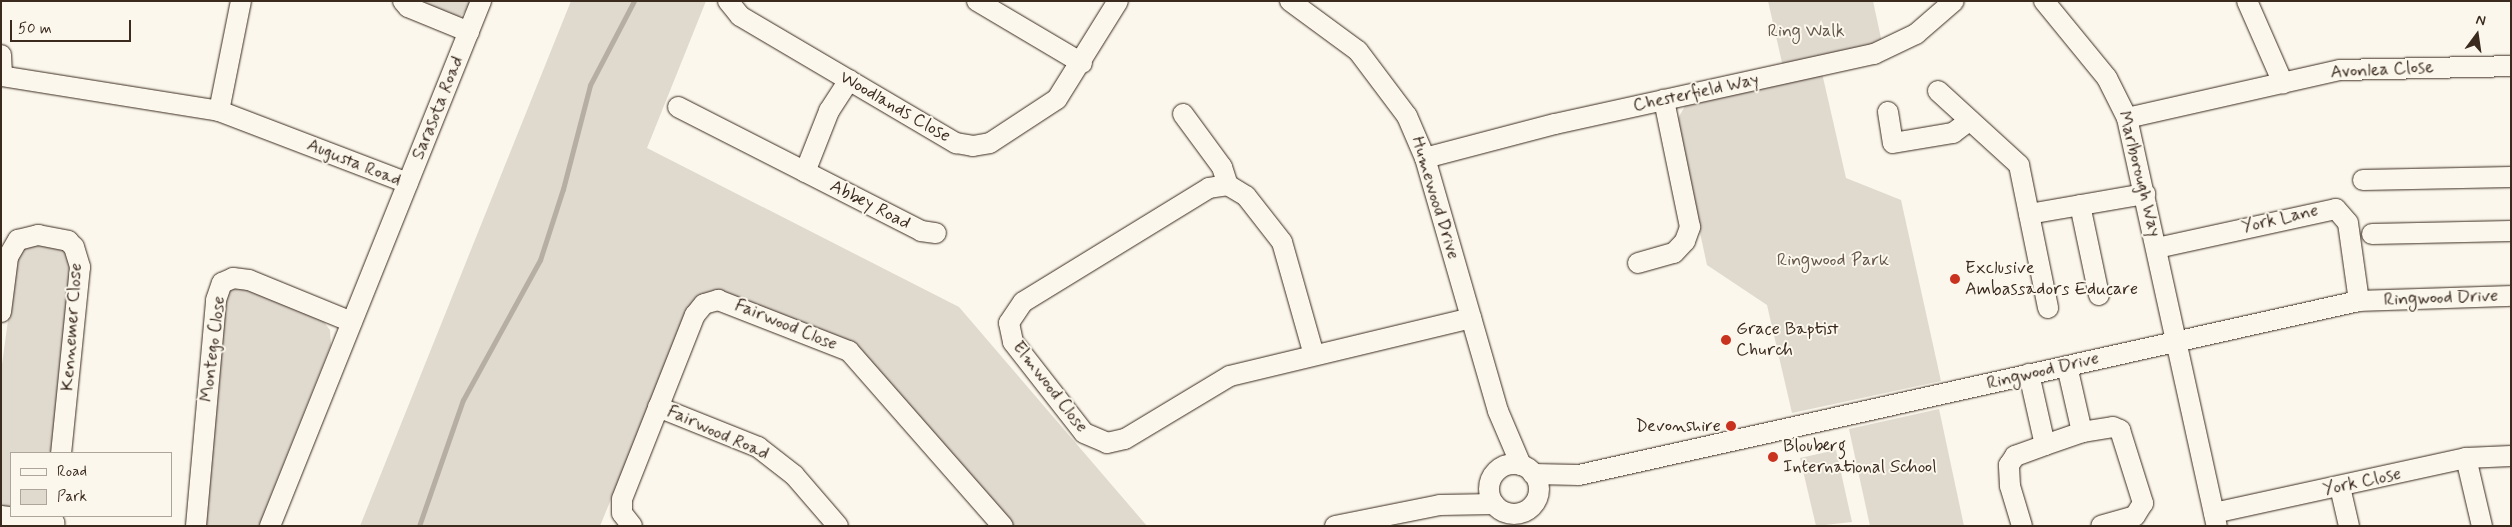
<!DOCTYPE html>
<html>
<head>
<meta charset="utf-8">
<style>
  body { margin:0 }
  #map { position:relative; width:2512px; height:527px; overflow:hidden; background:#fbf7ec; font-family:Mynerve,sans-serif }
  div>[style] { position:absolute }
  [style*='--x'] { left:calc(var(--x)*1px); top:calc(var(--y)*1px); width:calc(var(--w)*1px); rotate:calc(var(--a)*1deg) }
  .green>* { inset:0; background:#dfd9ce }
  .stream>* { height:5px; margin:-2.5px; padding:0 2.5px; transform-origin:2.5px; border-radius:2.5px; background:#b6aea2 }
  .roads { filter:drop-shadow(0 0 1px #3b2a1e) drop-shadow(0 0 1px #3b2a1e) }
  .minor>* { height:20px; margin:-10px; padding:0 10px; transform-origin:10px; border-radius:10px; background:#fbf7ec }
  .minor>.ring { margin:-10px; padding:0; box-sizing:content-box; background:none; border:20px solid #fbf7ec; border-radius:50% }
  .dots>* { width:14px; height:14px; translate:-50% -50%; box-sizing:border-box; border:2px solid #fbf7ec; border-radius:50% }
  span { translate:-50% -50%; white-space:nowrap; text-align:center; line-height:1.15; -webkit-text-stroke:4px #fbf7ec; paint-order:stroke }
  .park-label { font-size:18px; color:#64564a }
  .street-label { font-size:18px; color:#3b2a1e }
  .poi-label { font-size:18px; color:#3b2a1e }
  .left { translate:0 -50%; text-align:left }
  .right { translate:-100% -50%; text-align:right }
  .frame { position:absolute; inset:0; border:2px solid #3b2a1e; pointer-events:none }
  .legend { position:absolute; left:10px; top:452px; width:162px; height:65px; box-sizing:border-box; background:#fbf7ec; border:1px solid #aea59a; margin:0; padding:6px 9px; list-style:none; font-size:15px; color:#3b2a1e }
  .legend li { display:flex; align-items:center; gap:10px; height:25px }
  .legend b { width:25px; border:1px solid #aea59a }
  .north { position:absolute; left:2452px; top:10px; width:50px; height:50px; -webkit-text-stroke:4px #fbf7ec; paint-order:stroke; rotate:14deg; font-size:14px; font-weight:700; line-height:20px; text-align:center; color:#3b2a1e }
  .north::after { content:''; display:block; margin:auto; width:18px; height:22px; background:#3b2a1e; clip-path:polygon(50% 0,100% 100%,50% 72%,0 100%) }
  .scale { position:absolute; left:10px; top:20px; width:121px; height:22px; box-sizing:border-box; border:2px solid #3b2a1e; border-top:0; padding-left:6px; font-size:15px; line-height:18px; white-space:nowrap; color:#3b2a1e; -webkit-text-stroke:4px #fbf7ec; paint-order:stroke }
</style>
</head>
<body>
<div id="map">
  <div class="green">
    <div style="clip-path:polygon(410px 1px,475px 1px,460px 17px)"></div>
    <div style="clip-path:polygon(571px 1px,706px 1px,647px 148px,959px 307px,1147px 526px,1013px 526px,852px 343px,722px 292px,690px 307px,600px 526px,360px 526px)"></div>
    <div style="clip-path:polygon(1768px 1px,1873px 1px,1882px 43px,1783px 67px)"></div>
    <div style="clip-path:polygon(1822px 73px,1846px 178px,1901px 200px,1941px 381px,1792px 413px,1767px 305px,1707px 265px,1676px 122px,1685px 106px)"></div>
    <div style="clip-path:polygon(31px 243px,57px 245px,66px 253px,72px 268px,55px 453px,11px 453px,11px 510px,1px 508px,1px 372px,17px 254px)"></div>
    <div style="clip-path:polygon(243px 287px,321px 318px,330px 330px,331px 345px,259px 525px,207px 526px,204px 521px,223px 304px,230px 288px)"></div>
    <div style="clip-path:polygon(1939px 409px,1964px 526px,1870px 526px,1849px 429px)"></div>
    <div style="clip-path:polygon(1836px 450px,1852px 522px,1816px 526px,1800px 458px)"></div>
  </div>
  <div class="stream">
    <div style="--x:419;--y:526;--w:133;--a:-70.8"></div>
    <div style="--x:463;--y:400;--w:160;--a:-61.2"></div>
    <div style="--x:540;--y:260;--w:75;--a:-72.1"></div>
    <div style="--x:563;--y:189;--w:107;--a:-75.4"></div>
    <div style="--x:590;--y:85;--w:95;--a:-62.4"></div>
  </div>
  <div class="roads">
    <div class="minor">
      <div style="--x:403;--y:1;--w:8;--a:50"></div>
      <div style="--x:408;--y:7;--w:66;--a:22.3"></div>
      <div style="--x:728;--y:1;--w:19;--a:51"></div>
      <div style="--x:740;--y:16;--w:251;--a:30.5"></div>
      <div style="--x:956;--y:143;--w:17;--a:10"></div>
      <div style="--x:973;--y:146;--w:17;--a:-10"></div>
      <div style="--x:990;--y:143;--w:80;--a:-33.3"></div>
      <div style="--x:1057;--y:99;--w:115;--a:-58.1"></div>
      <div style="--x:977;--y:1;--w:122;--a:30.6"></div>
      <div style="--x:1290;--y:1;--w:84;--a:36.3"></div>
      <div style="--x:1358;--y:51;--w:81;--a:53"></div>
      <div style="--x:1407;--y:116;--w:46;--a:66.8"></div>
      <div style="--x:1425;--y:158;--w:263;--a:73.9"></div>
      <div style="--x:1498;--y:411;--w:59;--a:66.9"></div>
      <div style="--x:2044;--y:1;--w:99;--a:50.7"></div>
      <div style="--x:2107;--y:78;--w:45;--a:63.4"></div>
      <div style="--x:2127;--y:118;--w:418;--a:77.6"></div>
      <div style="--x:2247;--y:1;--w:90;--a:66.3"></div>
      <div style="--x:1;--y:55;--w:21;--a:87"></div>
      <div style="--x:1;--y:76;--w:221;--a:9.1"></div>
      <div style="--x:219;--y:111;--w:202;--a:20.9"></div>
      <div style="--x:1938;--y:91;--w:110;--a:42.4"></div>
      <div style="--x:2019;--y:165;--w:146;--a:78.5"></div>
      <div style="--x:678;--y:107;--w:273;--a:27"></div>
      <div style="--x:921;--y:231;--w:15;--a:8"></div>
      <div style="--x:219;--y:111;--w:112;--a:-78.7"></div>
      <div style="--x:1888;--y:112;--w:31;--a:81"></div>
      <div style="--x:1893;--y:143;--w:61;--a:-9.5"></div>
      <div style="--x:1953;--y:133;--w:21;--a:-37"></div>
      <div style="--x:1183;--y:114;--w:66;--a:53.7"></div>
      <div style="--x:1222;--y:167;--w:19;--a:72"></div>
      <div style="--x:2127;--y:118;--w:218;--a:-12.7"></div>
      <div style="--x:2340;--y:70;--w:171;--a:-1.3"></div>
      <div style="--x:1425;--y:158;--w:134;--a:-14.7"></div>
      <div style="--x:1555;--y:124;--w:327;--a:-12.4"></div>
      <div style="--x:1874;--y:54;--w:47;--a:-25.5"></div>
      <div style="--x:1916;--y:34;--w:50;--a:-41"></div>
      <div style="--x:805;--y:172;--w:66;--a:-68.5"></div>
      <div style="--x:829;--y:111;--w:37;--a:-57"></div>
      <div style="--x:2363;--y:180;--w:148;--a:-1.2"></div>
      <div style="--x:2080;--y:205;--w:92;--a:78.1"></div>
      <div style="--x:2029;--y:214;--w:118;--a:-9.8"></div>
      <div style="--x:2372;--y:234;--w:139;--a:-1.2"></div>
      <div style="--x:2157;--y:248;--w:183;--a:-12.3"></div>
      <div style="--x:2336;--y:209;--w:18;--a:49"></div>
      <div style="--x:2348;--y:223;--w:79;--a:82"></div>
      <div style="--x:1638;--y:263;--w:37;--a:-16"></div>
      <div style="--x:1674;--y:253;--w:16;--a:-47"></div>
      <div style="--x:1685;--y:241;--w:15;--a:-70"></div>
      <div style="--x:1690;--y:227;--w:130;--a:-101.6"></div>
      <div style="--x:1;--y:312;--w:55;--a:-82.7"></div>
      <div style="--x:8;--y:257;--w:20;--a:-60"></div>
      <div style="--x:18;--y:240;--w:21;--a:-14"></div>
      <div style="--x:38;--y:235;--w:31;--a:11"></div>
      <div style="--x:68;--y:241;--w:8;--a:45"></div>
      <div style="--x:74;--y:247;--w:21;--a:73"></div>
      <div style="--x:80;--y:267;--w:187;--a:95.8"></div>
      <div style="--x:1314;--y:355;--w:117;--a:-105.8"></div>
      <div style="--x:1282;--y:242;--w:58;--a:-128"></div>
      <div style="--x:1246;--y:196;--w:21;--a:-149"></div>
      <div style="--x:1228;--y:185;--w:19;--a:171"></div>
      <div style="--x:1209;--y:188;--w:218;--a:148.5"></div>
      <div style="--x:1023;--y:302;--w:25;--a:124"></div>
      <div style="--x:1009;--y:323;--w:19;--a:78"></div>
      <div style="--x:1013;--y:342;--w:115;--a:52"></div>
      <div style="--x:1084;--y:433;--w:25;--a:23"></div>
      <div style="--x:1107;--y:443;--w:18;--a:-13"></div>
      <div style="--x:1125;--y:439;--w:122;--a:-31"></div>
      <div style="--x:1230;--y:376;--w:248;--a:-13.5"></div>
      <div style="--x:2067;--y:366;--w:68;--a:77.2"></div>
      <div style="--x:2082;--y:432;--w:31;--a:-9"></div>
      <div style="--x:2113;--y:427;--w:8;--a:23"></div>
      <div style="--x:2120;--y:430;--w:77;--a:72.5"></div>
      <div style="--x:2143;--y:503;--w:15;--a:122"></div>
      <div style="--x:2135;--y:516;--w:35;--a:164"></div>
      <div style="--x:658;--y:407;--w:108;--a:21.8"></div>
      <div style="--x:758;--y:447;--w:46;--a:37.9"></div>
      <div style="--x:794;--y:475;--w:67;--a:49.2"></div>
      <div style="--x:2045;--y:445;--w:39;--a:-19"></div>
      <div style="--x:2466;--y:458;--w:70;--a:76.8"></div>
      <div class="ring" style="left:1489px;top:464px;width:30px;height:30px"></div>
      <div style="--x:1533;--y:474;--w:46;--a:1.2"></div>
      <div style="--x:1579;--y:475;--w:799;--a:-12.58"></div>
      <div style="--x:2359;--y:301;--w:152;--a:-1.9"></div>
      <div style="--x:2340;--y:487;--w:40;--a:77"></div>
      <div style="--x:2214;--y:513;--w:258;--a:-12.3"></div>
      <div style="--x:2466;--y:458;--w:45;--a:-2.5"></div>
      <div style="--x:1;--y:516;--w:54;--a:7.4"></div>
      <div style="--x:196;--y:526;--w:227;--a:-84.9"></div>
      <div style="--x:216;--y:300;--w:18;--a:-71"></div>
      <div style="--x:222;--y:283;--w:12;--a:-24"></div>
      <div style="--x:233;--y:278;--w:16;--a:7"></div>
      <div style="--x:249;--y:280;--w:111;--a:22.2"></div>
      <div style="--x:270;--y:526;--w:566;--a:-68.1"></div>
      <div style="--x:632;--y:526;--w:16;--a:-128"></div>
      <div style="--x:622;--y:513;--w:14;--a:-90"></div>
      <div style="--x:622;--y:499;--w:198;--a:-68.4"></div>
      <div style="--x:695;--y:315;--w:14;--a:-51"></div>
      <div style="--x:704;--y:304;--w:15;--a:-16"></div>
      <div style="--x:718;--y:300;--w:141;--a:21.3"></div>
      <div style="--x:849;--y:351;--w:233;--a:48.7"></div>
      <div style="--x:1335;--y:526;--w:107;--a:-11.3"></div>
      <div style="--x:1440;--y:505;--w:54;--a:-1.1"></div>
      <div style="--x:2022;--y:526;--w:42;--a:-106.7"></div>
      <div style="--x:2010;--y:486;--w:21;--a:-93"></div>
      <div style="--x:2009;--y:465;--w:11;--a:-56"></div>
      <div style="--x:2015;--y:456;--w:32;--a:-20"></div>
      <div style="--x:2045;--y:445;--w:73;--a:-102.7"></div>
    </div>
  </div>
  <div class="dots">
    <div style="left:1955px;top:279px;background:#c8321e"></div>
    <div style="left:1726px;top:340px;background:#c8321e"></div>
    <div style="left:1731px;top:426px;background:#c8321e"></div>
    <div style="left:1773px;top:457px;background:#c8321e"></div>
  </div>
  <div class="park-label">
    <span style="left:1806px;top:31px">Ring Walk</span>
    <span style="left:1833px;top:260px">Ringwood Park</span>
  </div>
  <div class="street-label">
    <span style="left:2382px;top:70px;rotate:-3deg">Avonlea Close</span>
    <span style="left:1696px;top:93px;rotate:-12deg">Chesterfield Way</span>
    <span style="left:895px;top:107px;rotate:30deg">Woodlands Close</span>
    <span style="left:438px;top:108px;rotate:-68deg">Sarasota Road</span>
    <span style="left:354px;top:163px;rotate:22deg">Augusta Road</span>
    <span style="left:2139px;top:174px;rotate:76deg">Marlborough Way</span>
    <span style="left:1435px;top:198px;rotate:73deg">Humewood Drive</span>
    <span style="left:870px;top:205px;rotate:27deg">Abbey Road</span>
    <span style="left:2280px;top:219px;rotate:-13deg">York Lane</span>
    <span style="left:2441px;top:298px;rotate:-2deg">Ringwood Drive</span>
    <span style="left:786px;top:325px;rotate:22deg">Fairwood Close</span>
    <span style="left:72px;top:327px;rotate:-86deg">Kennemer Close</span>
    <span style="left:213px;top:349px;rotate:-83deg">Montego Close</span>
    <span style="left:2043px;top:371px;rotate:-13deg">Ringwood Drive</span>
    <span style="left:1050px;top:387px;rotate:52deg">Elmwood Close</span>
    <span style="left:718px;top:433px;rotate:24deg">Fairwood Road</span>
    <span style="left:2362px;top:482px;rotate:-12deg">York Close</span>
  </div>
  <div class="poi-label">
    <span class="left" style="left:1965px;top:279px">Exclusive<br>Ambassadors Educare</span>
    <span class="left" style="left:1736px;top:340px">Grace Baptist<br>Church</span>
    <span class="right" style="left:1721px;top:426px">Devonshire</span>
    <span class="left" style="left:1783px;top:457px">Blouberg<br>International School</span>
  </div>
  <div class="frame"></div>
  <ul class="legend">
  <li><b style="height:6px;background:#fbf7ec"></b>Road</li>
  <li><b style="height:14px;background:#dfd9ce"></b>Park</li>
  </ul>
  <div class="north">N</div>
  <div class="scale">50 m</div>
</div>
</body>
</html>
